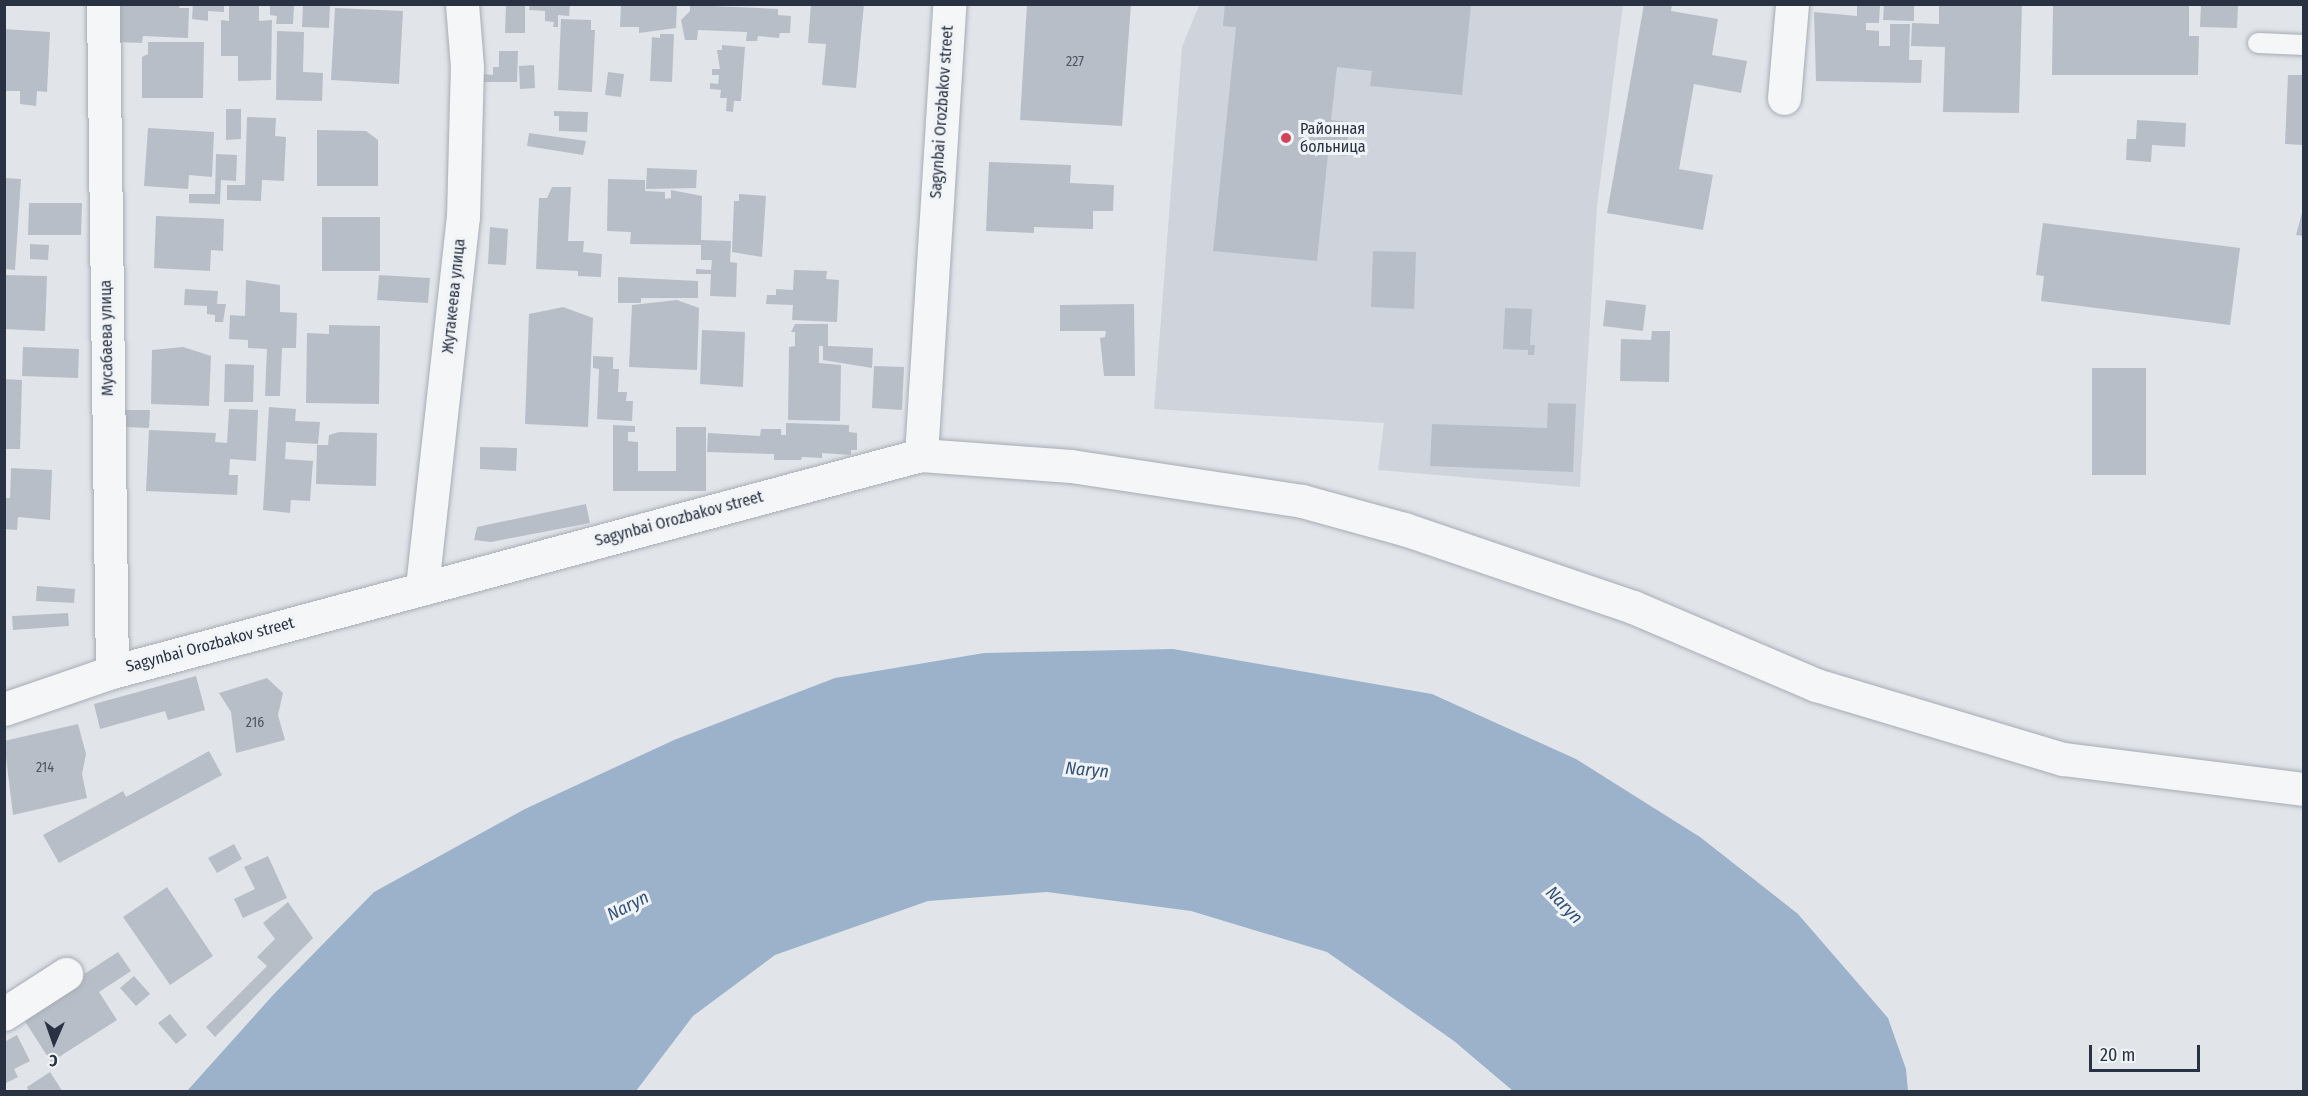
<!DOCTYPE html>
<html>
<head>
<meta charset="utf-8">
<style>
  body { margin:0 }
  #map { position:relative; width:2308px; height:1096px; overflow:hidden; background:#e1e5ea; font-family:"Fira Sans Condensed",sans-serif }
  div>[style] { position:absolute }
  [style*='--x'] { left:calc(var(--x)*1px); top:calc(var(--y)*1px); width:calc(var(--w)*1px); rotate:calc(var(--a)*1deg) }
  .built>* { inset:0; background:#cfd4dc }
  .water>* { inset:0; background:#9cb2ca }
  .building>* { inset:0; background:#b8bec7 }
  .roads { filter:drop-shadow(0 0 2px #a6acb4) drop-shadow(0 0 2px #a6acb4) }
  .service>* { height:20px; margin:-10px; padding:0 10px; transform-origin:10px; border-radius:10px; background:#f4f6f8 }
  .minor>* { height:33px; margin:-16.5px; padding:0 16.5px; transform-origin:16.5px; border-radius:16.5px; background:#f4f6f8 }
  .tertiary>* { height:33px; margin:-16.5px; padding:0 16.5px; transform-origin:16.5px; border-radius:16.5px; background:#f4f6f8 }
  .dots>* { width:16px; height:16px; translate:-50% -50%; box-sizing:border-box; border:3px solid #f1f4f7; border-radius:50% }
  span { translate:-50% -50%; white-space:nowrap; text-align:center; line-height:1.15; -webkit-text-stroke:6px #f1f4f7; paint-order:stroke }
  .number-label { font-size:14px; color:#4d5563 }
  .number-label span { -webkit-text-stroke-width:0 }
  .street-label { font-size:16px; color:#293242 }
  .poi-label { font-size:16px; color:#293242 }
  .left { translate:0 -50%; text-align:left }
  .water-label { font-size:18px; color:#335177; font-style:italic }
  .frame { position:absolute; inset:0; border:6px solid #293242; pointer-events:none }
  .north { position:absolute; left:24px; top:1012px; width:60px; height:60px; -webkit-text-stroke:4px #f1f4f7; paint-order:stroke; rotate:182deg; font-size:16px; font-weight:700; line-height:24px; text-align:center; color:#293242 }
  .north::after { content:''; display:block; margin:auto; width:21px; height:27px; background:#293242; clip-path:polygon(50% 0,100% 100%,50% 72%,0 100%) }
  .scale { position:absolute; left:2089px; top:1045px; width:111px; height:27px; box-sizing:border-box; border:3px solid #293242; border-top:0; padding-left:8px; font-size:18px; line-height:21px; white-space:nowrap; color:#293242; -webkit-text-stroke:4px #f1f4f7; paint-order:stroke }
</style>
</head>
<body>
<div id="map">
  <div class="built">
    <div style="clip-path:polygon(1199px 5px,1623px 5px,1597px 206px,1580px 487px,1378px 470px,1384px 423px,1154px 409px,1182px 47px)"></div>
  </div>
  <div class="water">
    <div style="clip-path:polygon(1173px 649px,1432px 694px,1576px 759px,1700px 837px,1798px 914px,1888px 1018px,1906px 1069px,1908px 1091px,1513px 1091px,1454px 1041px,1327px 952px,1191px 911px,1047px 892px,928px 901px,775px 955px,693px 1016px,636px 1091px,187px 1091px,274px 994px,374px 892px,525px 809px,674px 740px,835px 678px,984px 653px)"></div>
  </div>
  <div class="building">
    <div style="clip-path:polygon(117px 4px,180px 4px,179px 8px,189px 8px,188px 38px,143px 36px,142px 43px,116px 42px)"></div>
    <div style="clip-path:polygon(193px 4px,224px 4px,224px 12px,208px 11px,208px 21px,192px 19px)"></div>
    <div style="clip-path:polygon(270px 4px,294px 4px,293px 24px,276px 24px,277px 16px,270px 15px)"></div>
    <div style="clip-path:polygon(303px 4px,330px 4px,329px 28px,302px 27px)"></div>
    <div style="clip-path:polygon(506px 4px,525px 4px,525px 33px,505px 33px)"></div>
    <div style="clip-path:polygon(530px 4px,570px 4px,569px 16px,558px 15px,558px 27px,553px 27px,554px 22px,545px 21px,545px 11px,529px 10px)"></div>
    <div style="clip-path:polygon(621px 4px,677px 4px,676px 28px,639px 33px,639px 27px,620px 27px)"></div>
    <div style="clip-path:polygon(811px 4px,864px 4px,856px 88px,822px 85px,826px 44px,808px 43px)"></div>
    <div style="clip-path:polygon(1027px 4px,1131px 4px,1122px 126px,1020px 120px)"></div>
    <div style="clip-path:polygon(1225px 4px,1471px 5px,1462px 95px,1370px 86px,1372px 71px,1337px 67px,1331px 120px,1349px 122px,1346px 156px,1328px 154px,1317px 261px,1213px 251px,1236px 27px,1223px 26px)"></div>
    <div style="clip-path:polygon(1644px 4px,1672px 4px,1671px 11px,1718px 19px,1712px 55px,1747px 61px,1741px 93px,1694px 84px,1679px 169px,1713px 175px,1703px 230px,1607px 213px)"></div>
    <div style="clip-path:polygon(1884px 4px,1914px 4px,1914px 21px,1883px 20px)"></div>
    <div style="clip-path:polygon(1939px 4px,2022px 4px,2019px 113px,1943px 112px,1945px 47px,1911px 46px,1912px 23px,1939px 24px)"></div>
    <div style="clip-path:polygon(2053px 4px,2189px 4px,2189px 36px,2199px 36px,2198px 75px,2052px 75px)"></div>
    <div style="clip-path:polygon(2201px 4px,2238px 5px,2237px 28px,2200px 27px)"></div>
    <div style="clip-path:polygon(690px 5px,778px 9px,778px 15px,791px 16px,790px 33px,780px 33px,779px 38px,758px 36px,757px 41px,746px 41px,747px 32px,698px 30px,697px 40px,685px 40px,681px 20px,690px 11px)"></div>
    <div style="clip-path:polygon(1857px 5px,1880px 5px,1879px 23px,1866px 23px,1866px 30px,1879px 31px,1879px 46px,1890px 46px,1890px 24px,1910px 24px,1909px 60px,1922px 60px,1921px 83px,1816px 81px,1814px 12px,1857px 16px)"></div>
    <div style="clip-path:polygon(229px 6px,259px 6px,259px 21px,272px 20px,271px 80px,238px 81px,238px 56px,221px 56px,221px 20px,229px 21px)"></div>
    <div style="clip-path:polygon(335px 8px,403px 11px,399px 84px,331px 80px)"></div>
    <div style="clip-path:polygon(561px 19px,591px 20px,591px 30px,595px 30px,592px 92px,558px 90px)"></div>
    <div style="clip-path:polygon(4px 29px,50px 32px,47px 92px,37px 91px,36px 106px,20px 104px,20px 91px,4px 91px)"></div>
    <div style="clip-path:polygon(277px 31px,304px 32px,303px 72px,323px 73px,322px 101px,276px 100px)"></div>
    <div style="clip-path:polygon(660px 34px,674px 34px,672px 82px,650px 81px,652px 37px,660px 38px)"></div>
    <div style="clip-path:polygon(148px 42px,204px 42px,203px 98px,142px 98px,142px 57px,148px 54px)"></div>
    <div style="clip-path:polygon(722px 45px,745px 47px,741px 101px,734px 101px,733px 112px,726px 111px,727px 98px,720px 98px,721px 90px,710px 89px,710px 83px,718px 84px,719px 75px,712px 75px,712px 69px,720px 69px,717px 50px,722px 50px)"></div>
    <div style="clip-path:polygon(499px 51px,518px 51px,517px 82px,483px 82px,483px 74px,493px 75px,493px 67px,499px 67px)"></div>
    <div style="clip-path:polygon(534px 65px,535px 88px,520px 89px,519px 66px)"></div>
    <div style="clip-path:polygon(608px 72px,624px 74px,621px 97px,605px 95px)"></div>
    <div style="clip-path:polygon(2288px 75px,2304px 75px,2304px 145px,2285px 144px)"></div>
    <div style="clip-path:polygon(226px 109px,241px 109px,241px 139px,226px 140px)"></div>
    <div style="clip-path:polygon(554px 111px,588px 112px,587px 132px,559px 131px,559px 116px,554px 116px)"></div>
    <div style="clip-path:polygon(247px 117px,276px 118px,275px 136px,286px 137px,284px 181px,262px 180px,261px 201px,227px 200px,227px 185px,245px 185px)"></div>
    <div style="clip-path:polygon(2137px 120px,2186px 123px,2185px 147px,2152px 145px,2151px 162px,2126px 160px,2127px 139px,2136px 139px)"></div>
    <div style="clip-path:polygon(148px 128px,214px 132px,212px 177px,189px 175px,188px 189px,144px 186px)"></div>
    <div style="clip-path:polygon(317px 130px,366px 131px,378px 140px,378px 186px,317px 186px)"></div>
    <div style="clip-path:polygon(529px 133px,586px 141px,583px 155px,527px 146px)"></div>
    <div style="clip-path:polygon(216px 154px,237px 155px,236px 181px,221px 180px,220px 204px,189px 203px,189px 194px,215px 194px)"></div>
    <div style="clip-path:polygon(989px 162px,1071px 165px,1070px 183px,1114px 185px,1113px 211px,1093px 211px,1093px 229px,1034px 227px,1034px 233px,986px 231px)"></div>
    <div style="clip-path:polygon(647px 168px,697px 170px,696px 188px,646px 189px)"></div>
    <div style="clip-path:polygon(4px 178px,21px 179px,15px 270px,4px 269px)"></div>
    <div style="clip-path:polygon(608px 179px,645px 180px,645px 191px,665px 192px,665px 199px,671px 198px,671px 190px,702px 196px,701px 240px,731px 241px,730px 262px,737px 263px,736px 297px,710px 296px,711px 274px,696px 274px,696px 269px,711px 270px,712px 260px,701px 260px,701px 245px,630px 244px,631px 232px,607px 231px)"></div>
    <div style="clip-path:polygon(552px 187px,571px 187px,568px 241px,584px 241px,583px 252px,602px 254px,601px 277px,578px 276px,578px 271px,536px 269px,539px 198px,547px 198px)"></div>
    <div style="clip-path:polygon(739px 194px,766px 196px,762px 257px,732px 252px,734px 201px,739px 201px)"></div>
    <div style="clip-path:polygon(29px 203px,82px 203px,81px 235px,28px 235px)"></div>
    <div style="clip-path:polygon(2304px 206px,2304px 236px,2296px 235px)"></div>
    <div style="clip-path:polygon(156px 216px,224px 219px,223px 251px,211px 250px,210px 271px,154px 268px)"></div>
    <div style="clip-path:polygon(322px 217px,380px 217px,380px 271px,322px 271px)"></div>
    <div style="clip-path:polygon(2043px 223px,2240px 248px,2230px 325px,2041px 301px,2044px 276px,2036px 275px)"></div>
    <div style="clip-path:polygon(490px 227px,508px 229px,506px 265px,488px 264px)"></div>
    <div style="clip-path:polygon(30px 244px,49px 245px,48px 260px,30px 259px)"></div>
    <div style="clip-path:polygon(1373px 251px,1416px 252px,1414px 309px,1371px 307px)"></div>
    <div style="clip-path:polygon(794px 270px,827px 271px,826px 279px,839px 280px,837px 322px,792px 320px,793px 305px,766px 304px,767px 295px,776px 295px,776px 289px,793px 290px)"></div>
    <div style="clip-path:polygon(4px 275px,47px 276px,45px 331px,4px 329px)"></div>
    <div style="clip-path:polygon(379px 275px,430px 278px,428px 303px,377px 300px)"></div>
    <div style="clip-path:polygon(618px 277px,698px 281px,698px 298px,641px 298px,641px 303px,618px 303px)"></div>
    <div style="clip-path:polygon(246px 280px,280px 285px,280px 312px,297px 313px,296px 348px,282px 348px,280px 396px,265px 396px,267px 349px,248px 348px,248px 340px,229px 339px,230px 315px,245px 316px)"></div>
    <div style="clip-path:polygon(185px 289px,218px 291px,217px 304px,226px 304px,223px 322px,215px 322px,215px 315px,207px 314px,207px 306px,184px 305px)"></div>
    <div style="clip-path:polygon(677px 300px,699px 308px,697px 370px,629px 367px,632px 305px)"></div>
    <div style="clip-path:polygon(1606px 300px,1646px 305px,1643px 331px,1603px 326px)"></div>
    <div style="clip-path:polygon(1134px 304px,1135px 376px,1104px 376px,1100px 338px,1105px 337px,1106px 331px,1060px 331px,1060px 305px)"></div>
    <div style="clip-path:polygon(563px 307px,593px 318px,588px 427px,525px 424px,529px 314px)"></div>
    <div style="clip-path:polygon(1505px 308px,1532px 309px,1530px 345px,1535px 345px,1534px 355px,1528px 355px,1528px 350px,1503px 349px)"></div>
    <div style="clip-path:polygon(795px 324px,828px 324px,828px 346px,873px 348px,872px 368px,823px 360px,823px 346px,819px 346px,819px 363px,841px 365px,840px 421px,788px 420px,789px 347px,795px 346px,795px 332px,791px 332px)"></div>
    <div style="clip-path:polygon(329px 325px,380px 326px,379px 404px,306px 403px,307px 333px,329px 334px)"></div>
    <div style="clip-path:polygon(702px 330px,745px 332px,743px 387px,700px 384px)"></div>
    <div style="clip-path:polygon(1652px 331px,1670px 331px,1669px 382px,1620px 381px,1621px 339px,1651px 340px)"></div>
    <div style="clip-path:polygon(23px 347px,79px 349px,78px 378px,22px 376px)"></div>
    <div style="clip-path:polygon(183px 347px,211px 356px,209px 406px,151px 404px,152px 350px)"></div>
    <div style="clip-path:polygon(593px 356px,613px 357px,613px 369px,619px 369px,618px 392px,627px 392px,626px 401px,633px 401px,632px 421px,597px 419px,599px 369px,593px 368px)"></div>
    <div style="clip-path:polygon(225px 364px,254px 365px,253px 402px,224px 402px)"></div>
    <div style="clip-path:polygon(874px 366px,904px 367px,902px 410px,872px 408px)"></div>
    <div style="clip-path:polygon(2092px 368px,2146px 368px,2146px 475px,2092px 475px)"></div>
    <div style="clip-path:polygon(4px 379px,22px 380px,20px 449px,4px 449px)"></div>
    <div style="clip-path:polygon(1548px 403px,1576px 404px,1573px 472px,1430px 466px,1432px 424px,1547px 428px)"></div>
    <div style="clip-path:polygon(269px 407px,296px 409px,295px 421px,320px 422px,318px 444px,286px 442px,285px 459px,313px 461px,310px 501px,291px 500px,290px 513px,263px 510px)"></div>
    <div style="clip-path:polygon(229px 409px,258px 410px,256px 461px,230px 459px,229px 475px,238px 475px,237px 495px,146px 491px,149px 430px,216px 433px,215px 442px,227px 443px)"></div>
    <div style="clip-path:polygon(125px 410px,150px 410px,149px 428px,124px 427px)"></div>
    <div style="clip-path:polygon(786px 423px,849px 425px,849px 432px,857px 433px,857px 450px,851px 450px,851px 455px,822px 453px,822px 458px,802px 457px,801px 460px,774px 460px,774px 454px,707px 452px,708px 433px,760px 436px,761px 429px,781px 429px,781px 435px,786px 435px)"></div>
    <div style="clip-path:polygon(613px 425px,635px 426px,635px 432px,628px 432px,628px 441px,638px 442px,638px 471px,676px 471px,676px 427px,706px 427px,706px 491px,613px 491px)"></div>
    <div style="clip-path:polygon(339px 432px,377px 433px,376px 486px,316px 484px,317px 445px,328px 445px,329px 435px)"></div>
    <div style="clip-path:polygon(480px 447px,517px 448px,516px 471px,480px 469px)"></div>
    <div style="clip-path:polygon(11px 468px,52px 470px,50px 520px,18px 517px,17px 530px,4px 529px,4px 498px,10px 498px)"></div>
    <div style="clip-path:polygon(586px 504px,590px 523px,491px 542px,474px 540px,477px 527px)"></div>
    <div style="clip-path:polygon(37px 586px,75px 589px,74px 603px,36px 601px)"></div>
    <div style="clip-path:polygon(68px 613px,69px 626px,13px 630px,12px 616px)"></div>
    <div style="clip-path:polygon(196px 676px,205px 710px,168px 720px,165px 711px,100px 729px,94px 704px)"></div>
    <div style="clip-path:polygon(267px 678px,283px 693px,278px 715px,285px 740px,236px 753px,231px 712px,219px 693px)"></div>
    <div style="clip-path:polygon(78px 724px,86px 754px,82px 774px,87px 798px,13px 815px,4px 741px)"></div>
    <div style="clip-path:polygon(209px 751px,222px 775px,59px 863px,43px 835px,123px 791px,126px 797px)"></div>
    <div style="clip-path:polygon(234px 844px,242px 859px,217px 873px,208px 858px)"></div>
    <div style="clip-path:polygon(268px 856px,287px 898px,243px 918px,234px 899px,255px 889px,244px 867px)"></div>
    <div style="clip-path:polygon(167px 887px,213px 956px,170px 985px,123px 917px)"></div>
    <div style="clip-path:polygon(288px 902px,313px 938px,215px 1037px,206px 1027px,267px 966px,257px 957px,275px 939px,263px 923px)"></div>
    <div style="clip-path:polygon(118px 952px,131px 971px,99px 992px,117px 1020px,51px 1062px,21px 1015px)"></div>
    <div style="clip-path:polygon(134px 976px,150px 994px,136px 1006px,120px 988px)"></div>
    <div style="clip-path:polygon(170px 1014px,187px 1035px,176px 1044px,158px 1023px)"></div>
    <div style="clip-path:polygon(17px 1035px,30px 1061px,14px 1069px,18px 1077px,4px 1084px,4px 1038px,6px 1041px)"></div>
    <div style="clip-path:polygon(50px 1072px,63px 1092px,29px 1092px,27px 1087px)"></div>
  </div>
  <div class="roads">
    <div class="service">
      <div style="--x:2258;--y:43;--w:46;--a:2.5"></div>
    </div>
    <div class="minor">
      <div style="--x:103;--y:4;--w:668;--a:89.23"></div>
      <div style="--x:1784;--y:98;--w:94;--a:-85.1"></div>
      <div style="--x:422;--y:587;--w:372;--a:-83.7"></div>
      <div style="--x:463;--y:217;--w:150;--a:-88.5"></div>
      <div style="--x:467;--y:67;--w:63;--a:-94.5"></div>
      <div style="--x:4;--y:1014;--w:74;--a:-32.8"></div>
    </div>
    <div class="tertiary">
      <div style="--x:921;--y:455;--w:150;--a:4.2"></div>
      <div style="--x:1071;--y:466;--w:234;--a:8.6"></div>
      <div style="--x:1302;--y:501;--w:106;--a:15.4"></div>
      <div style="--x:1404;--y:529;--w:242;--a:18.8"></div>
      <div style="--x:1633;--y:607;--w:199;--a:23.1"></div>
      <div style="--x:1816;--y:685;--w:258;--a:16.7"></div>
      <div style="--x:2063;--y:759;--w:243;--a:7.1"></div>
      <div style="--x:4;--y:709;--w:114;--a:-18.9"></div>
      <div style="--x:112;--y:672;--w:838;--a:-15.02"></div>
      <div style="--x:921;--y:455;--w:452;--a:-86.4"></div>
    </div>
  </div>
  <div class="dots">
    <div style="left:1286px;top:138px;background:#d0455a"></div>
  </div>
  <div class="number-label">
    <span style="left:1075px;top:62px">227</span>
    <span style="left:255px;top:723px">216</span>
    <span style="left:45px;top:768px">214</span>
  </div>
  <div class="street-label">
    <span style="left:942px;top:112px;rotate:-86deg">Sagynbai Orozbakov street</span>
    <span style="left:454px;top:296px;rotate:-84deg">Жутакеева улица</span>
    <span style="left:107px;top:338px;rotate:-91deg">Мусабаева улица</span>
    <span style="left:679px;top:519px;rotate:-15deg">Sagynbai Orozbakov street</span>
    <span style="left:210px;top:645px;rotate:-15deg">Sagynbai Orozbakov street</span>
  </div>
  <div class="poi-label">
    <span class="left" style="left:1300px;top:138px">Районная<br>больница</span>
  </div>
  <div class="water-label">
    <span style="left:1087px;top:770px;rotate:5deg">Naryn</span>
    <span style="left:1564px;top:905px;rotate:46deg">Naryn</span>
    <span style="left:628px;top:906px;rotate:-27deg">Naryn</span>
  </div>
  <div class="frame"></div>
  <div class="north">С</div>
  <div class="scale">20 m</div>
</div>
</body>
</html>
